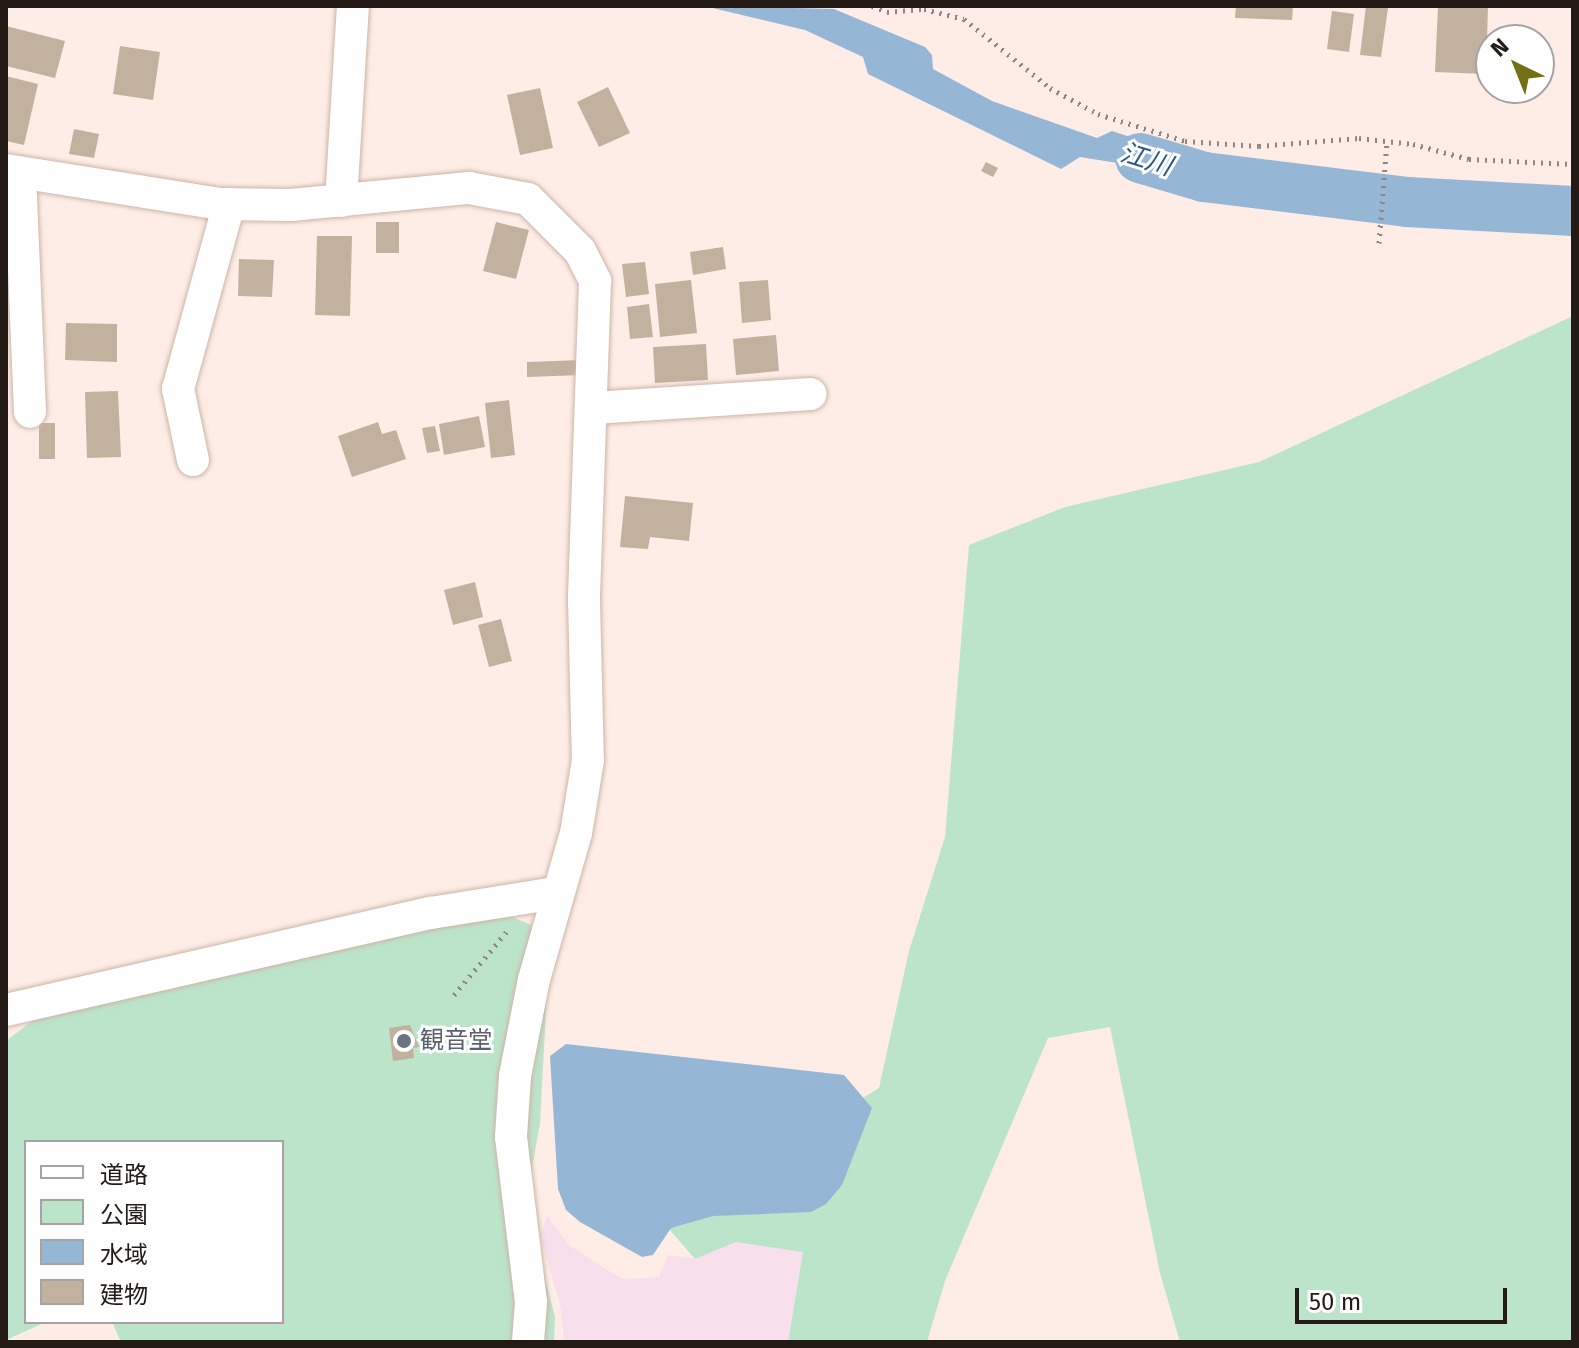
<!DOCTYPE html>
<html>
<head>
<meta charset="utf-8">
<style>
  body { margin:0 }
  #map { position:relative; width:1579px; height:1348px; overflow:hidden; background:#fdede6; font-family:"Fira Sans","Noto Sans JP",sans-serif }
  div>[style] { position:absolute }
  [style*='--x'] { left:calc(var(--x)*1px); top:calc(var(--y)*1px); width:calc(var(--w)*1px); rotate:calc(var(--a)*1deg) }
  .industrial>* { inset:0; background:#f7dfeb }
  .green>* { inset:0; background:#bce4cb }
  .water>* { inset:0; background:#96b6d5 }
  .river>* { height:50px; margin:-25px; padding:0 25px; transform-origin:25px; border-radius:25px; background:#96b6d5 }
  .building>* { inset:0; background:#c3b19f }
  .path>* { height:5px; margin-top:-2.5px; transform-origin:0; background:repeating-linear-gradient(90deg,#91857f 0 2px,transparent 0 8px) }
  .roads { filter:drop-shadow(0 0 2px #cdb4a9) drop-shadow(0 0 2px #cdb4a9) }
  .street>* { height:32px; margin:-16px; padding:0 16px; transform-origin:16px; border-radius:16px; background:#fff }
  .dots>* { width:22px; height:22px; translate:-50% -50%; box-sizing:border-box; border:4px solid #fefefe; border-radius:50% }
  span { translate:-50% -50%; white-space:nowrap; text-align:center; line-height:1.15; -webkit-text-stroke:6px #fefefe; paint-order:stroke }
  .worship-label { font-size:24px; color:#5b616d }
  .left { translate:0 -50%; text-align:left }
  .water-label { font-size:26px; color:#295983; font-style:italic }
  .frame { position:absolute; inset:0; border:8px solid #241b17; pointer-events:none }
  .legend { position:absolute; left:24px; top:1140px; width:260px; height:184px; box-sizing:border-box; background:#fefefe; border:2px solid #a7a3a2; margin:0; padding:10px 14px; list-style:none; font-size:24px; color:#241b17 }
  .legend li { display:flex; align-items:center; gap:16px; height:40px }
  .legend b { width:40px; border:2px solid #a7a3a2 }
  .north { position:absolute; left:1475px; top:24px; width:80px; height:80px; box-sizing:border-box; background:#fefefe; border:2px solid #a7a3a2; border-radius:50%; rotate:317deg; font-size:22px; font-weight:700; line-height:32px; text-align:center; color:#241b17 }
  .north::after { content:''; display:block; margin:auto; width:28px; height:36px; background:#717013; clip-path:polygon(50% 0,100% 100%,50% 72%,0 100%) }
  .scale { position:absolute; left:1295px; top:1288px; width:212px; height:36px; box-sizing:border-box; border:4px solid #241b17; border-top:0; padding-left:10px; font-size:24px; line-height:28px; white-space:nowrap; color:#241b17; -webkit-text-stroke:6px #fefefe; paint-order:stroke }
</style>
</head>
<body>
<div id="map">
  <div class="industrial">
    <div style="clip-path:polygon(547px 1216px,570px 1246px,622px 1279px,659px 1277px,668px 1255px,695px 1259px,736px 1242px,803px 1252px,788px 1342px,564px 1342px,561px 1308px,540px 1236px)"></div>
  </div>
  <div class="green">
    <div style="clip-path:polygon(1573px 316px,1573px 1342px,1180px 1342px,1160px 1273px,1110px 1027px,1048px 1038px,945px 1281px,927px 1342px,788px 1342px,803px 1252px,736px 1242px,695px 1259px,662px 1221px,879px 1088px,909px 951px,945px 837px,969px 545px,1065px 507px,1259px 462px)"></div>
    <div style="clip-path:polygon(510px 916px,531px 925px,548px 974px,540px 1123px,526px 1202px,555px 1317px,554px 1342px,121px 1342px,112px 1322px,282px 1322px,282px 1142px,26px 1142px,26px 1322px,46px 1322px,6px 1340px,6px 1041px,53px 1005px,339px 942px)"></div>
  </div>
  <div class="water">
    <div style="clip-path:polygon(704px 6px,834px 9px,925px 47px,932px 55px,933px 69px,992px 101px,1097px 138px,1112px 131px,1188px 156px,1188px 166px,1204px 177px,1080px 157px,1061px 169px,868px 74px,863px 57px,805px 30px)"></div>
    <div style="clip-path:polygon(566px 1044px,844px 1075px,872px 1108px,842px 1185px,826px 1204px,811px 1212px,713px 1216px,671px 1228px,653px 1255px,642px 1257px,580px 1222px,566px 1210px,558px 1189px,550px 1056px)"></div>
  </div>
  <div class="river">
    <div style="--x:1140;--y:158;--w:67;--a:16.5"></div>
    <div style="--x:1204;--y:177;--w:205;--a:7"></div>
    <div style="--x:1407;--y:202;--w:166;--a:3.1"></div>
  </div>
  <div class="building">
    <div style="clip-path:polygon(1236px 6px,1293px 6px,1292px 20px,1235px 18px)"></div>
    <div style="clip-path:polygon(1366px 6px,1388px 8px,1381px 57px,1360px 55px)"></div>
    <div style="clip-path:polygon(1438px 6px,1488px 6px,1486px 74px,1435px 72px)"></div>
    <div style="clip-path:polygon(1332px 11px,1354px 14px,1349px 52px,1327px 49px)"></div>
    <div style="clip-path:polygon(6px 26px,65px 41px,55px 78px,6px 66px)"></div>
    <div style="clip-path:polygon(120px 46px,160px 52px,153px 100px,113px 94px)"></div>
    <div style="clip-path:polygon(6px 76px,38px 84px,24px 145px,6px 141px)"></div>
    <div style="clip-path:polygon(608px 87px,630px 133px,599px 147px,577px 102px)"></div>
    <div style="clip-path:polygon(540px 88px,553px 148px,520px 155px,507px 95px)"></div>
    <div style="clip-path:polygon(74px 129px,99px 134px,94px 158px,69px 154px)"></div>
    <div style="clip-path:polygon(986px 162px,998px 168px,993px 177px,981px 171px)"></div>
    <div style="clip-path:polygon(376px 222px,399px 222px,399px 253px,376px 253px)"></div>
    <div style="clip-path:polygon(496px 222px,529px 230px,516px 279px,483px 271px)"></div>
    <div style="clip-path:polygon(317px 236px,352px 236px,350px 316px,315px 315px)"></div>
    <div style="clip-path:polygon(723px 247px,726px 269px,693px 275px,690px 252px)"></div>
    <div style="clip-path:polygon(239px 259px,274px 260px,272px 297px,238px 296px)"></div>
    <div style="clip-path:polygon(645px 262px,649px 294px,626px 297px,622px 264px)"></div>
    <div style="clip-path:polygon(691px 280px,697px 333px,660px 337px,655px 284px)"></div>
    <div style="clip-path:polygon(768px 280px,771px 320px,742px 323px,739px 282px)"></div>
    <div style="clip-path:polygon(649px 304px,653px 337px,630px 339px,627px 307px)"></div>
    <div style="clip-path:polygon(66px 323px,117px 324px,117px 362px,65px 360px)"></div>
    <div style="clip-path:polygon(776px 335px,779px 371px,736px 375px,733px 339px)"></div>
    <div style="clip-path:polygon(706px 344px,708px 380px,655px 383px,653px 347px)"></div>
    <div style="clip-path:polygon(582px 360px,582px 375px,527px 377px,527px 362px)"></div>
    <div style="clip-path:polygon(118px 391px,121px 457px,87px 458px,85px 392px)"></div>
    <div style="clip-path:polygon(509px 400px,515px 455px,491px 458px,485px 403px)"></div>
    <div style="clip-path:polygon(479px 416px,485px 447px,444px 455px,439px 424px)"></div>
    <div style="clip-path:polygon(378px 422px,382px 434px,396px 430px,406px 459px,352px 477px,338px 436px)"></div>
    <div style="clip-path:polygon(39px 423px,55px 423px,55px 459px,39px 459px)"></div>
    <div style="clip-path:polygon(435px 426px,440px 451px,427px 453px,422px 428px)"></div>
    <div style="clip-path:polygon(625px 496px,693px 503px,689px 541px,650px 537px,648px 549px,620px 547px)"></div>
    <div style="clip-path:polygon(475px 582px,483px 617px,453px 625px,444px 590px)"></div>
    <div style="clip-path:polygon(501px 619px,512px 661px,489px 667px,478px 625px)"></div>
    <div style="clip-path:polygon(410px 1025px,419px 1047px,413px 1048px,414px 1058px,393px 1061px,389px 1028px)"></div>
  </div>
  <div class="path">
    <div style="--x:872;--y:6;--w:16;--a:22"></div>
    <div style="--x:887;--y:12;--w:37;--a:-5"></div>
    <div style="--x:924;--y:9;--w:41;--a:14"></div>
    <div style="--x:964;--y:19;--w:110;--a:38.7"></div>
    <div style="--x:1050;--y:88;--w:55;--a:28.4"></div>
    <div style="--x:1098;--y:114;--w:91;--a:17.2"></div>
    <div style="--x:1185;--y:141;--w:74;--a:3.9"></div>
    <div style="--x:1259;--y:146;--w:100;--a:-4.6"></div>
    <div style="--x:1359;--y:138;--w:54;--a:6.3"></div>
    <div style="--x:1413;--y:144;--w:58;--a:15"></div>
    <div style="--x:1469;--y:159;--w:104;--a:2.8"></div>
    <div style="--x:1379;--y:243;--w:102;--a:-85.5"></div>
    <div style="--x:454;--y:995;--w:85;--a:-50.3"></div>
  </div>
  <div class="roads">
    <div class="street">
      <div style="--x:6;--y:170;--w:217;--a:9"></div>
      <div style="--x:220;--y:204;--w:71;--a:0.8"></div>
      <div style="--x:291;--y:205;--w:179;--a:-5.5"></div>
      <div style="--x:469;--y:188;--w:60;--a:10.6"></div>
      <div style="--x:528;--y:199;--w:74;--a:45"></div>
      <div style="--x:580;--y:251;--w:34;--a:63"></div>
      <div style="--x:595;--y:281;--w:320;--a:92"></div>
      <div style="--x:584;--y:601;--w:159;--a:88.6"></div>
      <div style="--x:588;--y:760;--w:74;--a:99.3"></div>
      <div style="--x:576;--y:833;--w:152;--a:106"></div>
      <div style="--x:534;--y:979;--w:99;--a:101.1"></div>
      <div style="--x:515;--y:1076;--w:61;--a:93.8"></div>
      <div style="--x:511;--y:1137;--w:166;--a:83.1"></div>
      <div style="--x:531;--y:1302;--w:40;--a:94.3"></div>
      <div style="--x:20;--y:173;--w:239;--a:87.6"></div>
      <div style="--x:341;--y:201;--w:195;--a:-86.5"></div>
      <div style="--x:594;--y:408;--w:217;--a:-3.7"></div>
      <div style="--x:193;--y:460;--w:73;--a:-101.9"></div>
      <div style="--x:178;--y:389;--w:192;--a:-74.6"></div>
      <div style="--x:6;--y:1010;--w:436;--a:-12.9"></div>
      <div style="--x:431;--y:913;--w:127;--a:-9.1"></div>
    </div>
  </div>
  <div class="dots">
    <div style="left:404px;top:1041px;background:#6b7280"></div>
  </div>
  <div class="worship-label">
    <span class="left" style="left:420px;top:1041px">観音堂</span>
  </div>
  <div class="water-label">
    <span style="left:1146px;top:160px;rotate:17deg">江川</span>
  </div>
  <div class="frame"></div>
  <ul class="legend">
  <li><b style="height:10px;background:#fff"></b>道路</li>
  <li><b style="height:22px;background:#bce4cb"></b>公園</li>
  <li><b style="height:22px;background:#96b6d5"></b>水域</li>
  <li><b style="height:22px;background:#c3b19f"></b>建物</li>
  </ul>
  <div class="north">N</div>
  <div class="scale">50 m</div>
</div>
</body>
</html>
